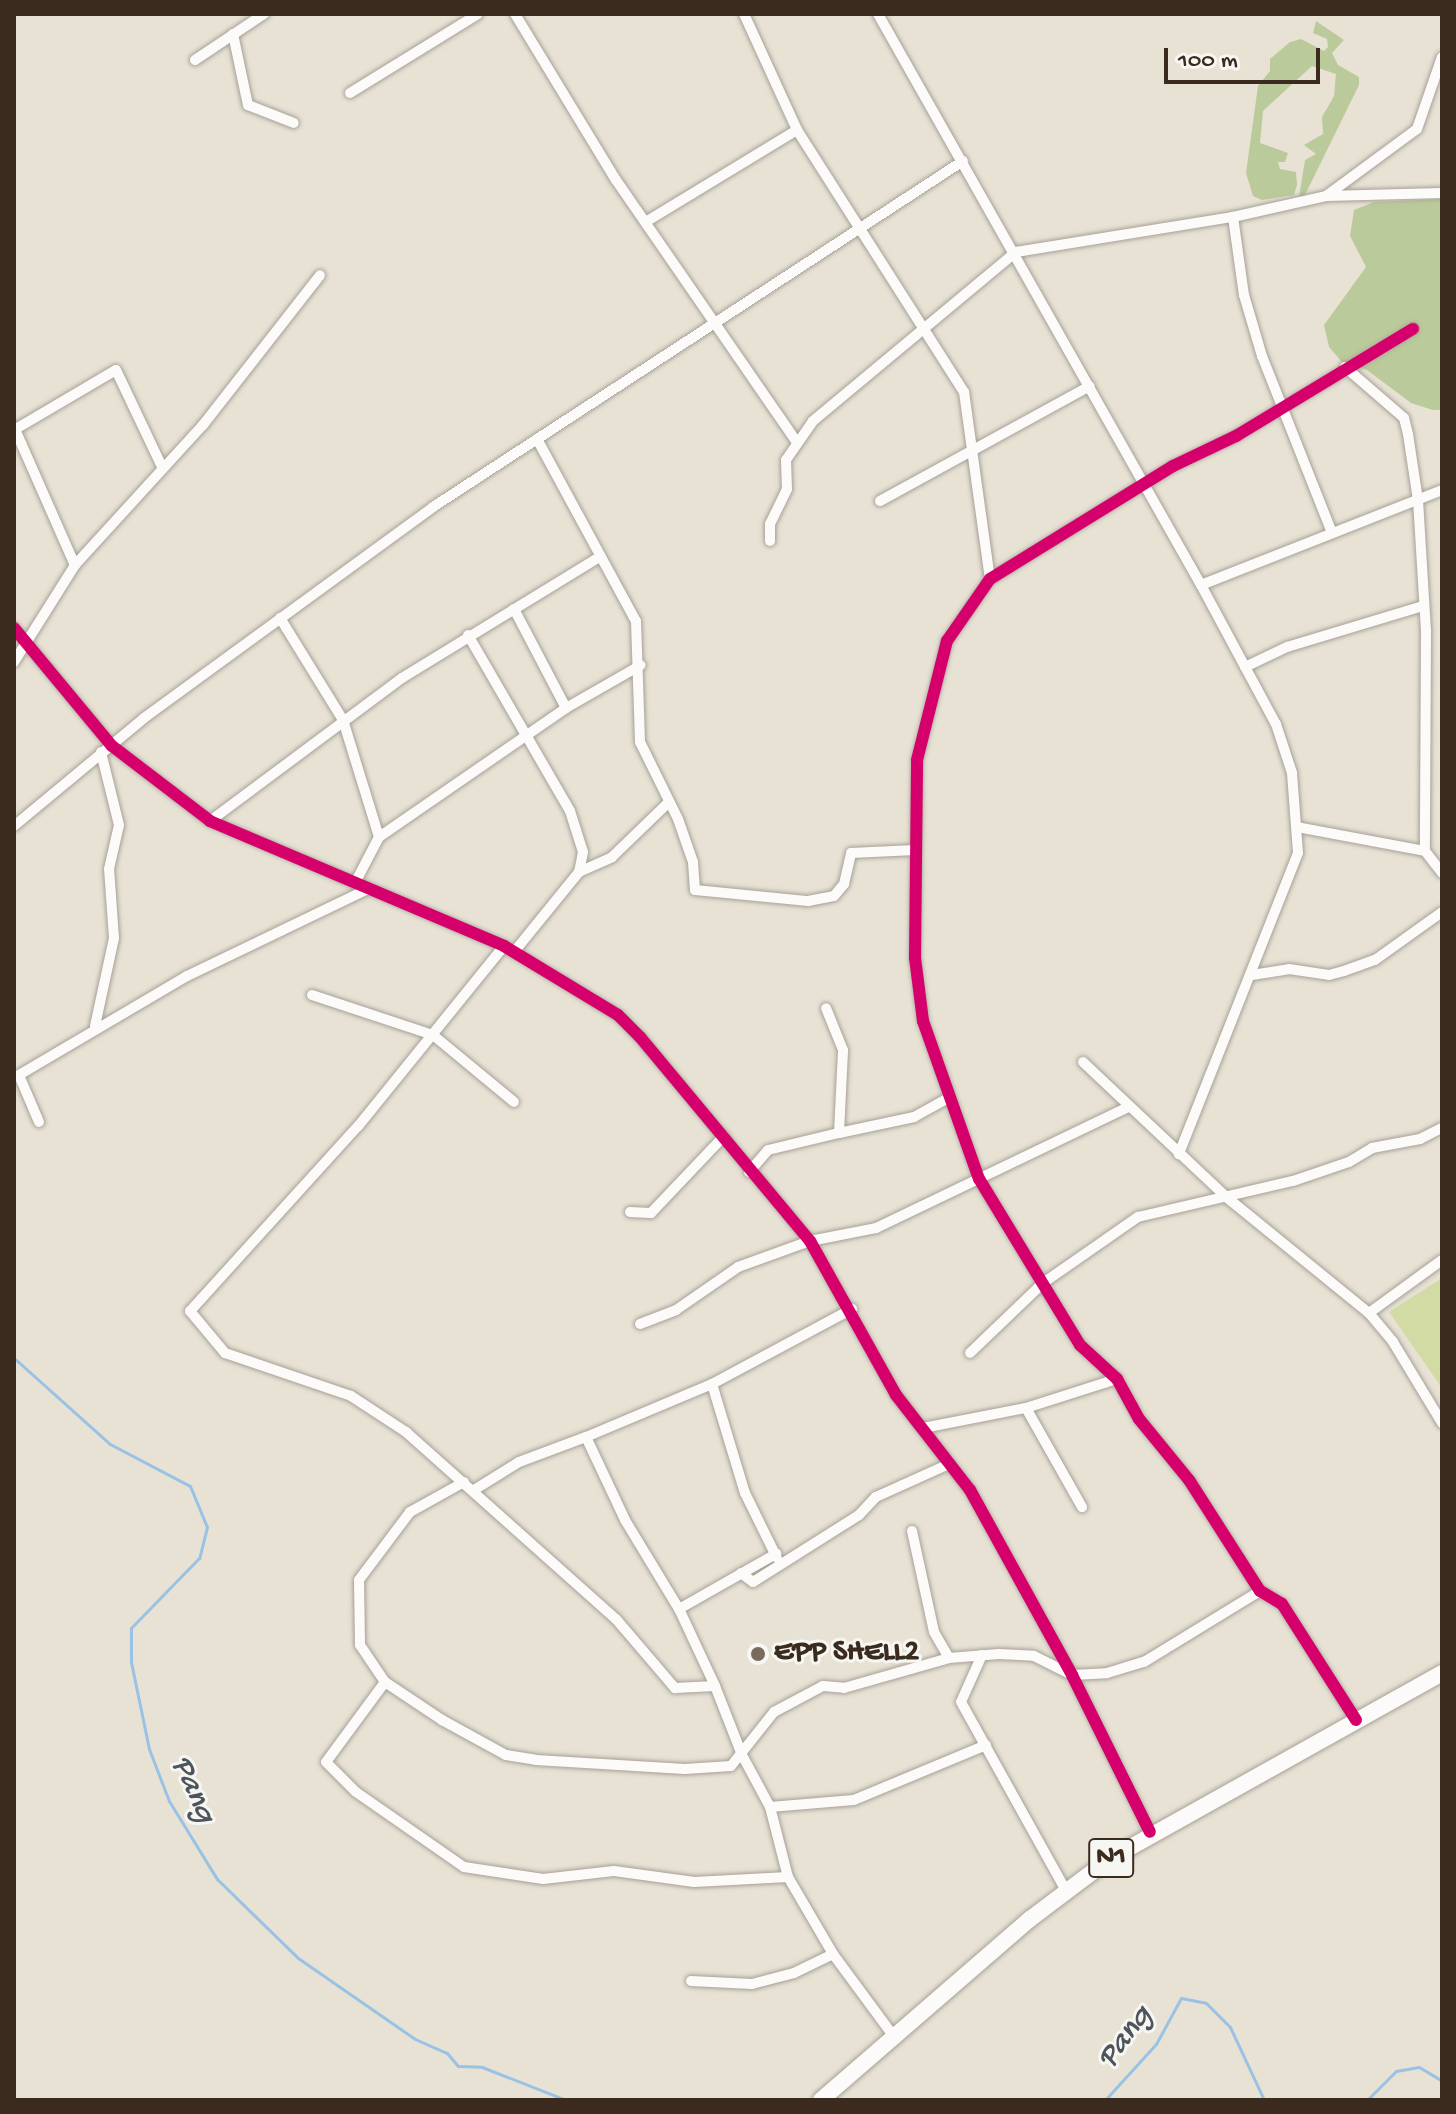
<!DOCTYPE html>
<html>
<head>
<meta charset="utf-8">
<style>
  body { margin:0 }
  #map { position:relative; width:1456px; height:2114px; overflow:hidden; background:#e8e2d5; font-family:"Gochi Hand",sans-serif }
  div>[style] { position:absolute }
  [style*='--x'] { left:calc(var(--x)*1px); top:calc(var(--y)*1px); width:calc(var(--w)*1px); rotate:calc(var(--a)*1deg) }
  .green>* { inset:0; background:#d1dba3 }
  .forest>* { inset:0; background:#bbca9a }
  .stream>* { height:3px; margin:-1.5px; padding:0 1.5px; transform-origin:1.5px; border-radius:1.5px; background:#99c2e4 }
  .roads { filter:drop-shadow(0 0 2px #a6a197) drop-shadow(0 0 2px #a6a197) }
  .minor>* { height:10px; margin:-5px; padding:0 5px; transform-origin:5px; border-radius:5px; background:#fcfbf9 }
  .trunk>* { height:16px; margin:-8px; padding:0 8px; transform-origin:8px; border-radius:8px; background:#fcfbf9 }
  .cycleway>* { height:12px; margin:-6px; padding:0 6px; transform-origin:6px; border-radius:6px; background:#d6006c }
  .dots>* { width:22px; height:22px; translate:-50% -50%; box-sizing:border-box; border:4px solid #f6f6f2; border-radius:50% }
  span { translate:-50% -50%; white-space:nowrap; text-align:center; line-height:1.15; -webkit-text-stroke:6px #f6f6f2; paint-order:stroke }
  .shield-label span { padding:2px 6px; background:#f6f6f2; border:2px solid; border-radius:6px; -webkit-text-stroke-width:0 }
  .shield-label { font-size:28px; color:#3b2a1e; font-weight:700 }
  .poi-label { font-size:30px; color:#3b2a1e; font-weight:700 }
  .left { translate:0 -50%; text-align:left }
  .water-label { font-size:32px; color:#4d545b; font-style:italic }
  .frame { position:absolute; inset:0; border:16px solid #3b2a1e; pointer-events:none }
  .scale { position:absolute; left:1164px; top:48px; width:156px; height:36px; box-sizing:border-box; border:4px solid #3b2a1e; border-top:0; padding-left:10px; font-size:24px; line-height:28px; white-space:nowrap; color:#3b2a1e; -webkit-text-stroke:6px #f6f6f2; paint-order:stroke }
</style>
</head>
<body>
<div id="map">
  <div class="green">
    <div style="clip-path:polygon(1442px 1278px,1442px 1388px,1389px 1312px)"></div>
  </div>
  <div class="forest">
    <div style="clip-path:polygon(1316px 21px,1344px 40px,1332px 53px,1338px 65px,1359px 77px,1359px 85px,1304px 197px,1299px 197px,1305px 160px,1316px 154px,1304px 145px,1323px 134px,1322px 117px,1334px 96px,1336px 74px,1312px 66px,1263px 111px,1260px 143px,1288px 153px,1285px 162px,1278px 162px,1280px 169px,1296px 172px,1297px 185px,1294px 195px,1262px 200px,1253px 196px,1246px 173px,1258px 86px,1270px 71px,1270px 59px,1290px 42px,1301px 39px,1324px 51px,1328px 47px,1327px 39px,1313px 33px)"></div>
    <div style="clip-path:polygon(1442px 199px,1442px 410px,1433px 410px,1411px 403px,1367px 370px,1342px 362px,1329px 347px,1324px 325px,1366px 267px,1350px 236px,1354px 210px,1374px 202px)"></div>
  </div>
  <div class="stream">
    <div style="--x:14;--y:1358;--w:129;--a:41.9"></div>
    <div style="--x:110;--y:1444;--w:90;--a:27.7"></div>
    <div style="--x:190;--y:1486;--w:44;--a:67.5"></div>
    <div style="--x:207;--y:1527;--w:32;--a:104"></div>
    <div style="--x:199;--y:1558;--w:98;--a:134.2"></div>
    <div style="--x:131;--y:1628;--w:34;--a:90"></div>
    <div style="--x:131;--y:1662;--w:89;--a:78.3"></div>
    <div style="--x:149;--y:1749;--w:56;--a:69"></div>
    <div style="--x:169;--y:1801;--w:92;--a:58.4"></div>
    <div style="--x:217;--y:1879;--w:113;--a:44.3"></div>
    <div style="--x:298;--y:1958;--w:142;--a:34.7"></div>
    <div style="--x:415;--y:2039;--w:35;--a:24"></div>
    <div style="--x:447;--y:2053;--w:17;--a:50"></div>
    <div style="--x:458;--y:2066;--w:24;--a:2"></div>
    <div style="--x:482;--y:2067;--w:90;--a:21.4"></div>
    <div style="--x:1105;--y:2100;--w:76;--a:-47.7"></div>
    <div style="--x:1156;--y:2044;--w:52;--a:-61.5"></div>
    <div style="--x:1181;--y:1998;--w:25;--a:11"></div>
    <div style="--x:1206;--y:2003;--w:34;--a:45"></div>
    <div style="--x:1230;--y:2027;--w:81;--a:65"></div>
    <div style="--x:1367;--y:2100;--w:41;--a:-45"></div>
    <div style="--x:1396;--y:2071;--w:23;--a:-10"></div>
    <div style="--x:1419;--y:2067;--w:27;--a:31"></div>
  </div>
  <div class="roads">
    <div class="minor">
      <div style="--x:515;--y:14;--w:194;--a:58.7"></div>
      <div style="--x:616;--y:180;--w:317;--a:55.4"></div>
      <div style="--x:744;--y:14;--w:128;--a:65.4"></div>
      <div style="--x:797;--y:130;--w:311;--a:57.5"></div>
      <div style="--x:964;--y:392;--w:189;--a:82.1"></div>
      <div style="--x:878;--y:14;--w:656;--a:60.5"></div>
      <div style="--x:1201;--y:585;--w:158;--a:61.7"></div>
      <div style="--x:1276;--y:724;--w:52;--a:71.9"></div>
      <div style="--x:1292;--y:773;--w:80;--a:85.7"></div>
      <div style="--x:1298;--y:853;--w:324;--a:111.6"></div>
      <div style="--x:233;--y:34;--w:73;--a:78.1"></div>
      <div style="--x:248;--y:105;--w:49;--a:21.4"></div>
      <div style="--x:195;--y:60;--w:83;--a:-33.7"></div>
      <div style="--x:350;--y:93;--w:150;--a:-31.7"></div>
      <div style="--x:1326;--y:196;--w:113;--a:-36.4"></div>
      <div style="--x:1417;--y:129;--w:76;--a:-70.9"></div>
      <div style="--x:1233;--y:217;--w:79;--a:82"></div>
      <div style="--x:1244;--y:295;--w:64;--a:73.6"></div>
      <div style="--x:1262;--y:356;--w:190;--a:68.4"></div>
      <div style="--x:649;--y:220;--w:173;--a:-31.3"></div>
      <div style="--x:1345;--y:367;--w:78;--a:40.8"></div>
      <div style="--x:1404;--y:418;--w:16;--a:76"></div>
      <div style="--x:1408;--y:434;--w:67;--a:81.4"></div>
      <div style="--x:1418;--y:500;--w:131;--a:86.5"></div>
      <div style="--x:1426;--y:631;--w:220;--a:90.3"></div>
      <div style="--x:1425;--y:851;--w:28;--a:52"></div>
      <div style="--x:14;--y:427;--w:151;--a:66.2"></div>
      <div style="--x:14;--y:430;--w:118;--a:-30.5"></div>
      <div style="--x:116;--y:370;--w:107;--a:64.6"></div>
      <div style="--x:537;--y:439;--w:207;--a:61.5"></div>
      <div style="--x:636;--y:621;--w:121;--a:88.1"></div>
      <div style="--x:640;--y:742;--w:86;--a:63.7"></div>
      <div style="--x:678;--y:819;--w:46;--a:70.8"></div>
      <div style="--x:693;--y:862;--w:28;--a:86"></div>
      <div style="--x:695;--y:890;--w:114;--a:5.6"></div>
      <div style="--x:808;--y:901;--w:26;--a:-11"></div>
      <div style="--x:834;--y:896;--w:16;--a:-50"></div>
      <div style="--x:844;--y:884;--w:32;--a:-77"></div>
      <div style="--x:851;--y:853;--w:64;--a:-2.7"></div>
      <div style="--x:880;--y:501;--w:239;--a:-28.7"></div>
      <div style="--x:770;--y:541;--w:17;--a:-90"></div>
      <div style="--x:770;--y:524;--w:39;--a:-64"></div>
      <div style="--x:787;--y:489;--w:29;--a:-92"></div>
      <div style="--x:786;--y:460;--w:47;--a:-55.3"></div>
      <div style="--x:813;--y:421;--w:264;--a:-39.8"></div>
      <div style="--x:1016;--y:252;--w:220;--a:-9.2"></div>
      <div style="--x:1233;--y:217;--w:95;--a:-12.7"></div>
      <div style="--x:1326;--y:196;--w:116;--a:-1.5"></div>
      <div style="--x:1201;--y:585;--w:259;--a:-21.5"></div>
      <div style="--x:514;--y:609;--w:112;--a:62.3"></div>
      <div style="--x:280;--y:618;--w:120;--a:58.3"></div>
      <div style="--x:343;--y:720;--w:122;--a:72.9"></div>
      <div style="--x:14;--y:628;--w:153;--a:50.3"></div>
      <div style="--x:112;--y:746;--w:123;--a:37.4"></div>
      <div style="--x:210;--y:821;--w:319;--a:23"></div>
      <div style="--x:504;--y:946;--w:133;--a:31.2"></div>
      <div style="--x:618;--y:1015;--w:31;--a:45"></div>
      <div style="--x:640;--y:1037;--w:266;--a:50.2"></div>
      <div style="--x:810;--y:1241;--w:176;--a:60.8"></div>
      <div style="--x:896;--y:1395;--w:120;--a:52.1"></div>
      <div style="--x:970;--y:1490;--w:211;--a:61.1"></div>
      <div style="--x:1072;--y:1675;--w:175;--a:63.6"></div>
      <div style="--x:468;--y:635;--w:203;--a:59.9"></div>
      <div style="--x:570;--y:811;--w:43;--a:72.4"></div>
      <div style="--x:583;--y:852;--w:20;--a:101"></div>
      <div style="--x:579;--y:872;--w:103;--a:129.1"></div>
      <div style="--x:14;--y:662;--w:115;--a:-57.8"></div>
      <div style="--x:75;--y:565;--w:190;--a:-47.6"></div>
      <div style="--x:203;--y:425;--w:190;--a:-52"></div>
      <div style="--x:1245;--y:667;--w:47;--a:-25.5"></div>
      <div style="--x:1287;--y:647;--w:142;--a:-16.8"></div>
      <div style="--x:210;--y:821;--w:239;--a:-36.7"></div>
      <div style="--x:402;--y:678;--w:233;--a:-31.5"></div>
      <div style="--x:14;--y:826;--w:169;--a:-39.7"></div>
      <div style="--x:144;--y:718;--w:358;--a:-36.1"></div>
      <div style="--x:433;--y:507;--w:633;--a:-33.14"></div>
      <div style="--x:1297;--y:827;--w:130;--a:10.6"></div>
      <div style="--x:579;--y:872;--w:36;--a:-24"></div>
      <div style="--x:612;--y:857;--w:79;--a:-44"></div>
      <div style="--x:355;--y:883;--w:52;--a:-62.4"></div>
      <div style="--x:379;--y:837;--w:227;--a:-34.6"></div>
      <div style="--x:566;--y:708;--w:86;--a:-29.8"></div>
      <div style="--x:504;--y:946;--w:232;--a:129"></div>
      <div style="--x:358;--y:1126;--w:250;--a:132.2"></div>
      <div style="--x:190;--y:1311;--w:55;--a:50.2"></div>
      <div style="--x:225;--y:1353;--w:133;--a:18.8"></div>
      <div style="--x:351;--y:1396;--w:66;--a:33.2"></div>
      <div style="--x:406;--y:1432;--w:281;--a:41.7"></div>
      <div style="--x:616;--y:1619;--w:91;--a:49.5"></div>
      <div style="--x:675;--y:1688;--w:40;--a:-2.9"></div>
      <div style="--x:715;--y:1686;--w:74;--a:68.6"></div>
      <div style="--x:742;--y:1755;--w:59;--a:61.7"></div>
      <div style="--x:770;--y:1807;--w:72;--a:75.6"></div>
      <div style="--x:788;--y:1877;--w:89;--a:59.7"></div>
      <div style="--x:833;--y:1954;--w:104;--a:53.6"></div>
      <div style="--x:1252;--y:975;--w:37;--a:-9"></div>
      <div style="--x:1289;--y:969;--w:40;--a:8.5"></div>
      <div style="--x:1329;--y:975;--w:16;--a:-15"></div>
      <div style="--x:1344;--y:971;--w:33;--a:-20"></div>
      <div style="--x:1375;--y:960;--w:82;--a:-35.6"></div>
      <div style="--x:312;--y:995;--w:127;--a:18.3"></div>
      <div style="--x:433;--y:1035;--w:105;--a:39.6"></div>
      <div style="--x:95;--y:1026;--w:90;--a:-77.8"></div>
      <div style="--x:114;--y:938;--w:69;--a:-94.1"></div>
      <div style="--x:109;--y:869;--w:45;--a:-77.2"></div>
      <div style="--x:119;--y:825;--w:75;--a:-103.9"></div>
      <div style="--x:1083;--y:1062;--w:195;--a:43.3"></div>
      <div style="--x:1225;--y:1196;--w:186;--a:39.1"></div>
      <div style="--x:1369;--y:1313;--w:38;--a:50"></div>
      <div style="--x:1393;--y:1342;--w:95;--a:58.8"></div>
      <div style="--x:39;--y:1122;--w:51;--a:-113.1"></div>
      <div style="--x:19;--y:1075;--w:195;--a:-30.5"></div>
      <div style="--x:187;--y:976;--w:201;--a:-25.7"></div>
      <div style="--x:839;--y:1133;--w:77;--a:-12"></div>
      <div style="--x:914;--y:1117;--w:38;--a:-29"></div>
      <div style="--x:749;--y:1172;--w:29;--a:-49"></div>
      <div style="--x:768;--y:1150;--w:73;--a:-13.5"></div>
      <div style="--x:839;--y:1133;--w:83;--a:-87.2"></div>
      <div style="--x:843;--y:1050;--w:45;--a:-112"></div>
      <div style="--x:630;--y:1212;--w:21;--a:3"></div>
      <div style="--x:651;--y:1213;--w:106;--a:-46.5"></div>
      <div style="--x:1369;--y:1313;--w:90;--a:-36"></div>
      <div style="--x:640;--y:1324;--w:39;--a:-21"></div>
      <div style="--x:676;--y:1310;--w:75;--a:-34.7"></div>
      <div style="--x:738;--y:1267;--w:77;--a:-19.9"></div>
      <div style="--x:810;--y:1241;--w:67;--a:-11.1"></div>
      <div style="--x:876;--y:1228;--w:280;--a:-25.6"></div>
      <div style="--x:970;--y:1353;--w:101;--a:-43.8"></div>
      <div style="--x:1043;--y:1283;--w:116;--a:-34.8"></div>
      <div style="--x:1138;--y:1217;--w:159;--a:-13.1"></div>
      <div style="--x:1293;--y:1181;--w:59;--a:-18.7"></div>
      <div style="--x:1349;--y:1162;--w:27;--a:-31"></div>
      <div style="--x:1372;--y:1148;--w:49;--a:-10.6"></div>
      <div style="--x:1420;--y:1139;--w:25;--a:-27"></div>
      <div style="--x:712;--y:1384;--w:114;--a:73.2"></div>
      <div style="--x:745;--y:1493;--w:72;--a:63.8"></div>
      <div style="--x:1026;--y:1408;--w:114;--a:60.5"></div>
      <div style="--x:923;--y:1428;--w:105;--a:-11"></div>
      <div style="--x:1026;--y:1408;--w:96;--a:-17.7"></div>
      <div style="--x:586;--y:1437;--w:137;--a:-22.8"></div>
      <div style="--x:712;--y:1384;--w:159;--a:-28.2"></div>
      <div style="--x:464;--y:1482;--w:62;--a:150.9"></div>
      <div style="--x:410;--y:1512;--w:85;--a:126.9"></div>
      <div style="--x:359;--y:1580;--w:65;--a:89.1"></div>
      <div style="--x:360;--y:1645;--w:45;--a:56"></div>
      <div style="--x:385;--y:1682;--w:69;--a:33.7"></div>
      <div style="--x:442;--y:1720;--w:73;--a:28.7"></div>
      <div style="--x:506;--y:1755;--w:30;--a:9"></div>
      <div style="--x:536;--y:1760;--w:149;--a:3.5"></div>
      <div style="--x:685;--y:1769;--w:46;--a:-3.7"></div>
      <div style="--x:731;--y:1766;--w:69;--a:-51.5"></div>
      <div style="--x:774;--y:1712;--w:55;--a:-28"></div>
      <div style="--x:823;--y:1686;--w:21;--a:5"></div>
      <div style="--x:844;--y:1688;--w:109;--a:-15.9"></div>
      <div style="--x:949;--y:1658;--w:50;--a:-4.6"></div>
      <div style="--x:999;--y:1654;--w:35;--a:3"></div>
      <div style="--x:1034;--y:1656;--w:42;--a:26.6"></div>
      <div style="--x:1072;--y:1675;--w:35;--a:-3"></div>
      <div style="--x:1107;--y:1673;--w:39;--a:-17"></div>
      <div style="--x:1144;--y:1662;--w:136;--a:-31.5"></div>
      <div style="--x:474;--y:1490;--w:53;--a:-31.9"></div>
      <div style="--x:519;--y:1462;--w:72;--a:-20.5"></div>
      <div style="--x:586;--y:1437;--w:92;--a:64.8"></div>
      <div style="--x:625;--y:1520;--w:104;--a:58.8"></div>
      <div style="--x:679;--y:1609;--w:112;--a:-29.6"></div>
      <div style="--x:912;--y:1531;--w:103;--a:77.7"></div>
      <div style="--x:934;--y:1632;--w:30;--a:60"></div>
      <div style="--x:741;--y:1573;--w:15;--a:37"></div>
      <div style="--x:753;--y:1582;--w:125;--a:-32.3"></div>
      <div style="--x:859;--y:1515;--w:25;--a:-47"></div>
      <div style="--x:876;--y:1497;--w:80;--a:-24.3"></div>
      <div style="--x:679;--y:1609;--w:85;--a:64.9"></div>
      <div style="--x:982;--y:1655;--w:51;--a:114.1"></div>
      <div style="--x:961;--y:1702;--w:216;--a:60.9"></div>
      <div style="--x:385;--y:1682;--w:99;--a:126.4"></div>
      <div style="--x:326;--y:1762;--w:42;--a:45"></div>
      <div style="--x:356;--y:1792;--w:131;--a:34.8"></div>
      <div style="--x:464;--y:1867;--w:80;--a:8.6"></div>
      <div style="--x:543;--y:1879;--w:71;--a:-6.4"></div>
      <div style="--x:614;--y:1871;--w:81;--a:7.8"></div>
      <div style="--x:694;--y:1882;--w:94;--a:-3"></div>
      <div style="--x:1356;--y:1720;--w:138;--a:-122.5"></div>
      <div style="--x:1282;--y:1604;--w:26;--a:-149"></div>
      <div style="--x:1260;--y:1591;--w:132;--a:-122.6"></div>
      <div style="--x:1189;--y:1480;--w:79;--a:-129.3"></div>
      <div style="--x:1139;--y:1419;--w:46;--a:-118.8"></div>
      <div style="--x:1117;--y:1379;--w:50;--a:-137.4"></div>
      <div style="--x:1080;--y:1345;--w:194;--a:-121.3"></div>
      <div style="--x:979;--y:1179;--w:168;--a:-109.5"></div>
      <div style="--x:923;--y:1021;--w:64;--a:-97.2"></div>
      <div style="--x:915;--y:958;--w:198;--a:-89.4"></div>
      <div style="--x:917;--y:760;--w:123;--a:-75.9"></div>
      <div style="--x:947;--y:641;--w:75;--a:-55.3"></div>
      <div style="--x:990;--y:579;--w:215;--a:-31.7"></div>
      <div style="--x:1173;--y:466;--w:70;--a:-25.5"></div>
      <div style="--x:1236;--y:436;--w:207;--a:-31.2"></div>
      <div style="--x:770;--y:1807;--w:84;--a:-4.8"></div>
      <div style="--x:854;--y:1800;--w:143;--a:-22.6"></div>
      <div style="--x:691;--y:1981;--w:61;--a:2.8"></div>
      <div style="--x:752;--y:1984;--w:43;--a:-14.7"></div>
      <div style="--x:794;--y:1973;--w:43;--a:-26"></div>
    </div>
    <div class="trunk">
      <div style="--x:821;--y:2100;--w:276;--a:-40.9"></div>
      <div style="--x:1030;--y:1919;--w:101;--a:-37"></div>
      <div style="--x:1111;--y:1858;--w:379;--a:-29.2"></div>
    </div>
  </div>
  <div class="cycleway">
    <div style="--x:14;--y:628;--w:153;--a:50.3"></div>
    <div style="--x:112;--y:746;--w:123;--a:37.4"></div>
    <div style="--x:210;--y:821;--w:319;--a:23"></div>
    <div style="--x:504;--y:946;--w:133;--a:31.2"></div>
    <div style="--x:618;--y:1015;--w:31;--a:45"></div>
    <div style="--x:640;--y:1037;--w:266;--a:50.2"></div>
    <div style="--x:810;--y:1241;--w:176;--a:60.8"></div>
    <div style="--x:896;--y:1395;--w:120;--a:52.1"></div>
    <div style="--x:970;--y:1490;--w:211;--a:61.1"></div>
    <div style="--x:1072;--y:1675;--w:175;--a:63.6"></div>
    <div style="--x:1356;--y:1720;--w:138;--a:-122.5"></div>
    <div style="--x:1282;--y:1604;--w:26;--a:-149"></div>
    <div style="--x:1260;--y:1591;--w:132;--a:-122.6"></div>
    <div style="--x:1189;--y:1480;--w:79;--a:-129.3"></div>
    <div style="--x:1139;--y:1419;--w:46;--a:-118.8"></div>
    <div style="--x:1117;--y:1379;--w:50;--a:-137.4"></div>
    <div style="--x:1080;--y:1345;--w:194;--a:-121.3"></div>
    <div style="--x:979;--y:1179;--w:168;--a:-109.5"></div>
    <div style="--x:923;--y:1021;--w:64;--a:-97.2"></div>
    <div style="--x:915;--y:958;--w:198;--a:-89.4"></div>
    <div style="--x:917;--y:760;--w:123;--a:-75.9"></div>
    <div style="--x:947;--y:641;--w:75;--a:-55.3"></div>
    <div style="--x:990;--y:579;--w:215;--a:-31.7"></div>
    <div style="--x:1173;--y:466;--w:70;--a:-25.5"></div>
    <div style="--x:1236;--y:436;--w:207;--a:-31.2"></div>
  </div>
  <div class="dots">
    <div style="left:758px;top:1654px;background:#786a5e"></div>
  </div>
  <div class="shield-label">
    <span style="left:1111px;top:1858px">N1</span>
  </div>
  <div class="poi-label">
    <span class="left" style="left:774px;top:1654px">EPP SHELL2</span>
  </div>
  <div class="water-label">
    <span style="left:192px;top:1790px;rotate:66deg">Pang</span>
    <span style="left:1126px;top:2038px;rotate:-53deg">Pang</span>
  </div>
  <div class="frame"></div>
  <div class="scale">100 m</div>
</div>
</body>
</html>
